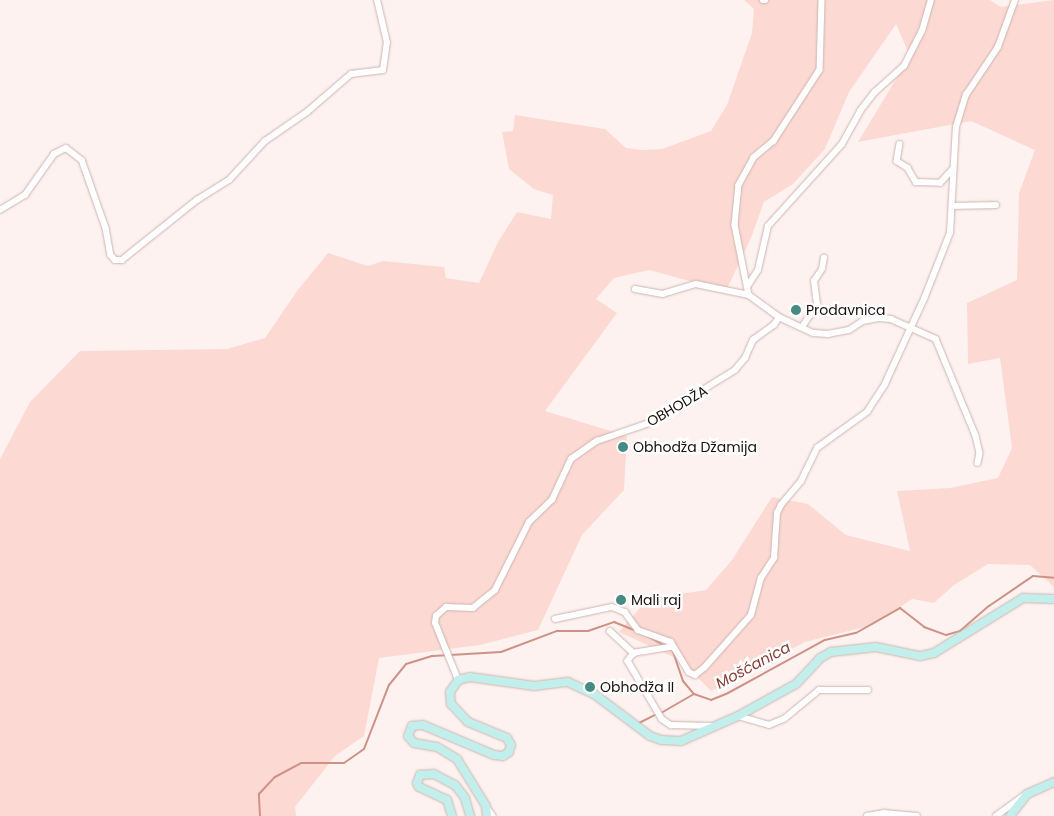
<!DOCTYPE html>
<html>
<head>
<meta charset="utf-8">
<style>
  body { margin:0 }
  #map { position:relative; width:1054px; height:816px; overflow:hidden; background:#fdf2f0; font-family:Poppins,sans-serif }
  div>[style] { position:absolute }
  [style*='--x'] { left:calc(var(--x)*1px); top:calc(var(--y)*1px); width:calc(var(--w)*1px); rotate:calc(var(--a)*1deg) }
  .green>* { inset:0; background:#fcdad3 }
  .stream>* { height:2px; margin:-1px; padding:0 1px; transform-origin:1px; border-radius:1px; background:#cf9186 }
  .roads { filter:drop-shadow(0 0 1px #cdb5b0) drop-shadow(0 0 1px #cdb5b0) }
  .street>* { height:5.5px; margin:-2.75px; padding:0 2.75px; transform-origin:2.75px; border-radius:2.75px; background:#fff }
  .secondary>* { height:8px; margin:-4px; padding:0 4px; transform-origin:4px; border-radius:4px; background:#c2efeb }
  .dots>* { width:14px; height:14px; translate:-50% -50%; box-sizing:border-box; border:2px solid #fff; border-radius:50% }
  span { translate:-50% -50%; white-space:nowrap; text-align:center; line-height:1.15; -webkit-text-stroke:5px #fff; paint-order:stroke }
  .poi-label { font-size:14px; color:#19110f }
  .left { translate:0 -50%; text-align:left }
  .street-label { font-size:14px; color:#19110f }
  .water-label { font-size:15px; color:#893d31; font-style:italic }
</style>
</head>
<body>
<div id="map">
  <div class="green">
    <div style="clip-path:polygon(744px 0,990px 0,1001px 7px,1054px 0,1054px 587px,1030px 565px,988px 564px,954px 585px,934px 603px,912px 599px,873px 625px,805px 642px,711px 691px,680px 660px,619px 632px,648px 599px,706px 590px,732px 560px,772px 497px,808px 504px,846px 535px,910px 551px,897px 491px,950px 488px,998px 478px,1012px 448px,1000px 358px,968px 364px,967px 303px,1017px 280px,1019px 193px,1035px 150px,971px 121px,858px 142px,910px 56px,896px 24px,849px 92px,825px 149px,793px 184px,764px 202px,751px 238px,726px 291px,649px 270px,614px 278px,596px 299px,617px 313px,545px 411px,627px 436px,624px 490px,582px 535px,538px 630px,480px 645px,379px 658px,364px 736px,335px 756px,295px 807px,296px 816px,0 816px,0 459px,30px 402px,80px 351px,227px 349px,265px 338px,297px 291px,328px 253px,368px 266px,383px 261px,444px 267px,446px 278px,479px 283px,498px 242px,517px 212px,551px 219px,553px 195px,534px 189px,509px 169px,502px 132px,513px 131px,515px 115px,605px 129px,626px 148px,642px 150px,662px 149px,711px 131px,727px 105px,752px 33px,754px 9px)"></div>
  </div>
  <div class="stream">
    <div style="--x:647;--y:636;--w:21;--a:29"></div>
    <div style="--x:672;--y:649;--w:34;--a:71"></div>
    <div style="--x:683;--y:681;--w:17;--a:50"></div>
    <div style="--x:694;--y:694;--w:18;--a:19"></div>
    <div style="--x:711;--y:700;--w:18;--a:-22"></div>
    <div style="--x:728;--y:693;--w:111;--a:-28.7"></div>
    <div style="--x:825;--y:640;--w:32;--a:-13"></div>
    <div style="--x:856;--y:633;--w:51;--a:-29.6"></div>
    <div style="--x:900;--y:608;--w:31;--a:38"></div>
    <div style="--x:924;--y:627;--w:23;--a:20"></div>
    <div style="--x:946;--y:635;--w:15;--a:-16"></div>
    <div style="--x:960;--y:631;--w:38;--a:-41"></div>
    <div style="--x:989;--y:606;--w:53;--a:-34.3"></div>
    <div style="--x:1033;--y:576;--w:21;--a:5"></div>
    <div style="--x:661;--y:713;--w:38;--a:-30"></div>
    <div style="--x:639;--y:723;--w:18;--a:-27"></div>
    <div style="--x:260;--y:816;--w:22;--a:-93"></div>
    <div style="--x:259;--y:794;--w:23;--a:-47"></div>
    <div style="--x:275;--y:777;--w:30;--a:-28"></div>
    <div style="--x:301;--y:763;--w:43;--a:0"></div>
    <div style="--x:344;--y:763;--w:24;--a:-35"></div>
    <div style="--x:364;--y:749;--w:69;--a:-68.7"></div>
    <div style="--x:389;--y:685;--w:27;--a:-51"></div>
    <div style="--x:406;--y:664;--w:28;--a:-17"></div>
    <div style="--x:433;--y:656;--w:68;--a:-3.4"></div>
    <div style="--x:501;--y:652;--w:60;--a:-20.6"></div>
    <div style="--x:557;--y:631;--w:31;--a:0"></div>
    <div style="--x:588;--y:631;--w:28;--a:-19"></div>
    <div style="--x:614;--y:622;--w:24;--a:22"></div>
  </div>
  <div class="roads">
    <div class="street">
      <div style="--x:763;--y:0;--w:2;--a:0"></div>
      <div style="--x:822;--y:0;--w:70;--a:91.6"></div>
      <div style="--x:820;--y:70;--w:85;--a:122.9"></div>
      <div style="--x:774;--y:141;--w:26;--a:140"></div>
      <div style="--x:754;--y:158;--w:31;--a:119"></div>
      <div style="--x:739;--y:185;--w:40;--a:95.7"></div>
      <div style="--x:735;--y:225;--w:71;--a:78.7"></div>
      <div style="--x:749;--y:295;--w:37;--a:36"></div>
      <div style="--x:779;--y:317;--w:38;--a:25"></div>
      <div style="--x:814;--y:333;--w:14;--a:4"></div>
      <div style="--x:828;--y:334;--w:21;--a:-11"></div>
      <div style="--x:849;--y:330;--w:17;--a:-33"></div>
      <div style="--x:863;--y:321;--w:15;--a:-11"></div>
      <div style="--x:878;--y:318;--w:13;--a:4"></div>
      <div style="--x:891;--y:319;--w:49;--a:24"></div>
      <div style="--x:936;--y:339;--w:105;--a:67.6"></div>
      <div style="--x:976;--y:436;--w:17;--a:77"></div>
      <div style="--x:980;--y:453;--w:10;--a:101"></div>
      <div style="--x:900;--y:144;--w:17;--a:100"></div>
      <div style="--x:897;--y:161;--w:13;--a:32"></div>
      <div style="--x:908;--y:168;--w:16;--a:60"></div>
      <div style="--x:916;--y:182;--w:24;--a:2"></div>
      <div style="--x:940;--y:183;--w:19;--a:-47"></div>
      <div style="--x:953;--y:206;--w:43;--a:-1.3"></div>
      <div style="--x:0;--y:210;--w:29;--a:-31"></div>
      <div style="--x:25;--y:195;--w:50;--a:-54.7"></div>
      <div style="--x:54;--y:154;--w:13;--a:-27"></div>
      <div style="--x:66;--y:148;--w:20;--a:37"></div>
      <div style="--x:82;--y:160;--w:72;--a:70.6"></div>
      <div style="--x:106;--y:228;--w:27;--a:80"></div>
      <div style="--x:111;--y:255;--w:6;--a:51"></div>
      <div style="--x:115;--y:260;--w:7;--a:0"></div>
      <div style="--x:122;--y:260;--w:96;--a:-38.7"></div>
      <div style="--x:197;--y:200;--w:38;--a:-32"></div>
      <div style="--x:229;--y:180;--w:53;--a:-47.3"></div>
      <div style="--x:265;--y:141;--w:51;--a:-34.6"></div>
      <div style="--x:307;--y:112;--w:58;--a:-40.8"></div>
      <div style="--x:351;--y:74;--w:32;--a:-7"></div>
      <div style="--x:383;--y:70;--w:27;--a:-82"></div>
      <div style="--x:387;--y:43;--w:44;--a:-103.1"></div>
      <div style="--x:747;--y:287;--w:20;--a:-57"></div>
      <div style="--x:758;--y:270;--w:45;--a:-77.2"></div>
      <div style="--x:768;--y:226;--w:110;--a:-47.9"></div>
      <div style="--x:842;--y:144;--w:38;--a:-61"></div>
      <div style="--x:860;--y:111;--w:24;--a:-52"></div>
      <div style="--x:875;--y:92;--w:39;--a:-42"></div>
      <div style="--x:904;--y:66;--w:39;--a:-63"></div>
      <div style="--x:922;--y:31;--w:32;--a:-74"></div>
      <div style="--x:635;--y:289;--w:28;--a:10"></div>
      <div style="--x:663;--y:294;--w:34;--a:-17"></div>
      <div style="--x:696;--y:284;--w:54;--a:11.7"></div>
      <div style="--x:802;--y:327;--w:27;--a:-56"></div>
      <div style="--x:817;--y:305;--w:24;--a:-97"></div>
      <div style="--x:814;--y:281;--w:14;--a:-56"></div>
      <div style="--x:822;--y:269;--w:11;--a:-80"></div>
      <div style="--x:555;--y:619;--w:58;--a:-11.9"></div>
      <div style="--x:612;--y:607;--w:14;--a:21"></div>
      <div style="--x:625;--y:612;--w:22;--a:54"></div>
      <div style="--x:638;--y:630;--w:35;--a:20"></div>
      <div style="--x:671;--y:642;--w:35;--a:59"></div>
      <div style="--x:689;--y:672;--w:7;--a:27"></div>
      <div style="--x:695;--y:675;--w:11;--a:-38"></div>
      <div style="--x:704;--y:668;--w:71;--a:-48.4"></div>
      <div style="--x:751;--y:615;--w:38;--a:-75"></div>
      <div style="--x:761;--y:578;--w:24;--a:-57"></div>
      <div style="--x:774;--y:558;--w:45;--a:-86.2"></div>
      <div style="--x:777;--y:513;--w:9;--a:-63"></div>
      <div style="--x:781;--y:505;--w:31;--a:-50"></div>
      <div style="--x:801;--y:481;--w:37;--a:-64"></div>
      <div style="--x:817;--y:448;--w:62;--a:-35.8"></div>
      <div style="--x:867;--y:412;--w:33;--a:-57"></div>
      <div style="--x:885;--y:384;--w:94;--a:-65.4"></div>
      <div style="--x:924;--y:299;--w:71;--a:-68.5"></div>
      <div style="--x:950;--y:233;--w:106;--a:-86.8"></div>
      <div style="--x:956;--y:127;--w:34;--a:-73"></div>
      <div style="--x:966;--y:95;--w:58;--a:-56.3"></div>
      <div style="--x:998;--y:47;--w:50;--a:-70.1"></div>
      <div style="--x:610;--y:631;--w:33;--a:43"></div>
      <div style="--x:673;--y:647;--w:39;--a:171"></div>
      <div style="--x:634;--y:653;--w:10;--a:127"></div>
      <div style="--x:628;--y:661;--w:67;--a:59.6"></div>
      <div style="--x:662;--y:719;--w:11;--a:34"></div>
      <div style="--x:671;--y:725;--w:40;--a:1.4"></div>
      <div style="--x:458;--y:680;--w:61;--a:-112"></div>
      <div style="--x:435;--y:623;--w:7;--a:-82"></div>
      <div style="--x:436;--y:616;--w:13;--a:-42"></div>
      <div style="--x:446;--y:607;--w:27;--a:2"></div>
      <div style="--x:473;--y:608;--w:28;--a:-39"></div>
      <div style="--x:495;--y:590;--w:76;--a:-63.4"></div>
      <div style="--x:529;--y:522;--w:32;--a:-44"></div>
      <div style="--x:552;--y:500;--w:45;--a:-65.1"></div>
      <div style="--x:571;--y:459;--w:32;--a:-35"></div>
      <div style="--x:597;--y:441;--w:55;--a:-19.1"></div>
      <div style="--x:649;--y:423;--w:101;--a:-31.6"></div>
      <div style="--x:735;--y:370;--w:16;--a:-50"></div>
      <div style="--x:745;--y:358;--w:20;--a:-66"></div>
      <div style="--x:753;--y:340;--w:26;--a:-36"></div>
      <div style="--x:774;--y:325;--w:9;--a:-58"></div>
      <div style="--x:738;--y:716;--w:32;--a:16"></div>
      <div style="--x:769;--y:725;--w:16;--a:-22"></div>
      <div style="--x:784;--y:719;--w:45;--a:-39.6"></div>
      <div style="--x:819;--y:690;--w:49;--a:0"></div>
      <div style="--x:486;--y:806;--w:12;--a:55"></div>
      <div style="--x:867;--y:816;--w:17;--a:-10"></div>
      <div style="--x:884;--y:813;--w:33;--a:5"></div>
      <div style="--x:996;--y:816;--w:36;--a:-36"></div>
    </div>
    <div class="secondary">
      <div style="--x:452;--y:816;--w:17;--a:-107"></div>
      <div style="--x:447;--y:800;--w:31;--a:-155"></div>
      <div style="--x:419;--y:787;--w:4;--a:-117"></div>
      <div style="--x:417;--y:783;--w:9;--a:-69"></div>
      <div style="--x:420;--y:775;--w:14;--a:-4"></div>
      <div style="--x:434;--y:774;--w:24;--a:28"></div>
      <div style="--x:455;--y:785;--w:16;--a:52"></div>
      <div style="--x:465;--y:798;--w:19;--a:74"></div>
      <div style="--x:487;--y:816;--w:10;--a:-96"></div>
      <div style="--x:486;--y:806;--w:55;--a:-121.7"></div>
      <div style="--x:457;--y:759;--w:23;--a:-149"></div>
      <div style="--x:437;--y:747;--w:23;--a:-170"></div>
      <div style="--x:414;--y:743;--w:9;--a:-131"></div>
      <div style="--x:408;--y:736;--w:11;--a:-68"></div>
      <div style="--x:412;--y:726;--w:11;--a:-5"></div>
      <div style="--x:423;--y:725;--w:77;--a:22.9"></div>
      <div style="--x:494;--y:755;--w:9;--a:6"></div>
      <div style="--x:503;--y:756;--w:7;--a:-34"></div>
      <div style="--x:509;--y:752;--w:7;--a:-74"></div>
      <div style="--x:511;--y:745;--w:8;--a:-120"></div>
      <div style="--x:507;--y:738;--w:42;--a:-157.7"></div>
      <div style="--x:468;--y:722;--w:25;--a:-133"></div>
      <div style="--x:451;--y:704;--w:12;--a:-95"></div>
      <div style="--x:450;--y:692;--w:14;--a:-56"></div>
      <div style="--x:458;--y:680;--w:12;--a:-14"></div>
      <div style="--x:470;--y:677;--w:65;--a:8"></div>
      <div style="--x:534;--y:686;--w:34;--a:-7"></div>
      <div style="--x:568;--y:682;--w:29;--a:25"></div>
      <div style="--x:594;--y:694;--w:70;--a:36.9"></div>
      <div style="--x:650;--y:736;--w:12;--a:20"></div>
      <div style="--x:661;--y:740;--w:20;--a:3"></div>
      <div style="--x:681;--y:741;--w:62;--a:-23.7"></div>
      <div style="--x:738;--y:716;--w:66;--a:-28.9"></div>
      <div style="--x:796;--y:684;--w:35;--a:-47"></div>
      <div style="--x:820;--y:658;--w:13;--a:-29"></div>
      <div style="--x:831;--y:652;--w:45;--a:-6.3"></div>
      <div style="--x:876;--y:647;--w:45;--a:11.6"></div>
      <div style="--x:920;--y:656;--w:14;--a:-12"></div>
      <div style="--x:934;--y:653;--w:105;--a:-31.7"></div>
      <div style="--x:1023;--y:598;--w:31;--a:2"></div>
      <div style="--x:1010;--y:816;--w:28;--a:-52"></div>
      <div style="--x:1027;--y:794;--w:30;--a:-24"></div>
    </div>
  </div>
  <div class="dots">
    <div style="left:796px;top:310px;background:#458b82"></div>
    <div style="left:623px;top:447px;background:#458b82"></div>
    <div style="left:621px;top:600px;background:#458b82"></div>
    <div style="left:590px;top:687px;background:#458b82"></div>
  </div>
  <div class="poi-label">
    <span class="left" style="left:806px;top:310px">Prodavnica</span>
    <span class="left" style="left:633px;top:447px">Obhodža Džamija</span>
    <span class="left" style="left:631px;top:600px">Mali raj</span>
    <span class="left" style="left:600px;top:687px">Obhodža II</span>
  </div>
  <div class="street-label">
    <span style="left:677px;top:406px;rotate:-30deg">OBHODŽA</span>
  </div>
  <div class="water-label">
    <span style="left:753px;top:665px;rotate:-28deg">Mošćanica</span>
  </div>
</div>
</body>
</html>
